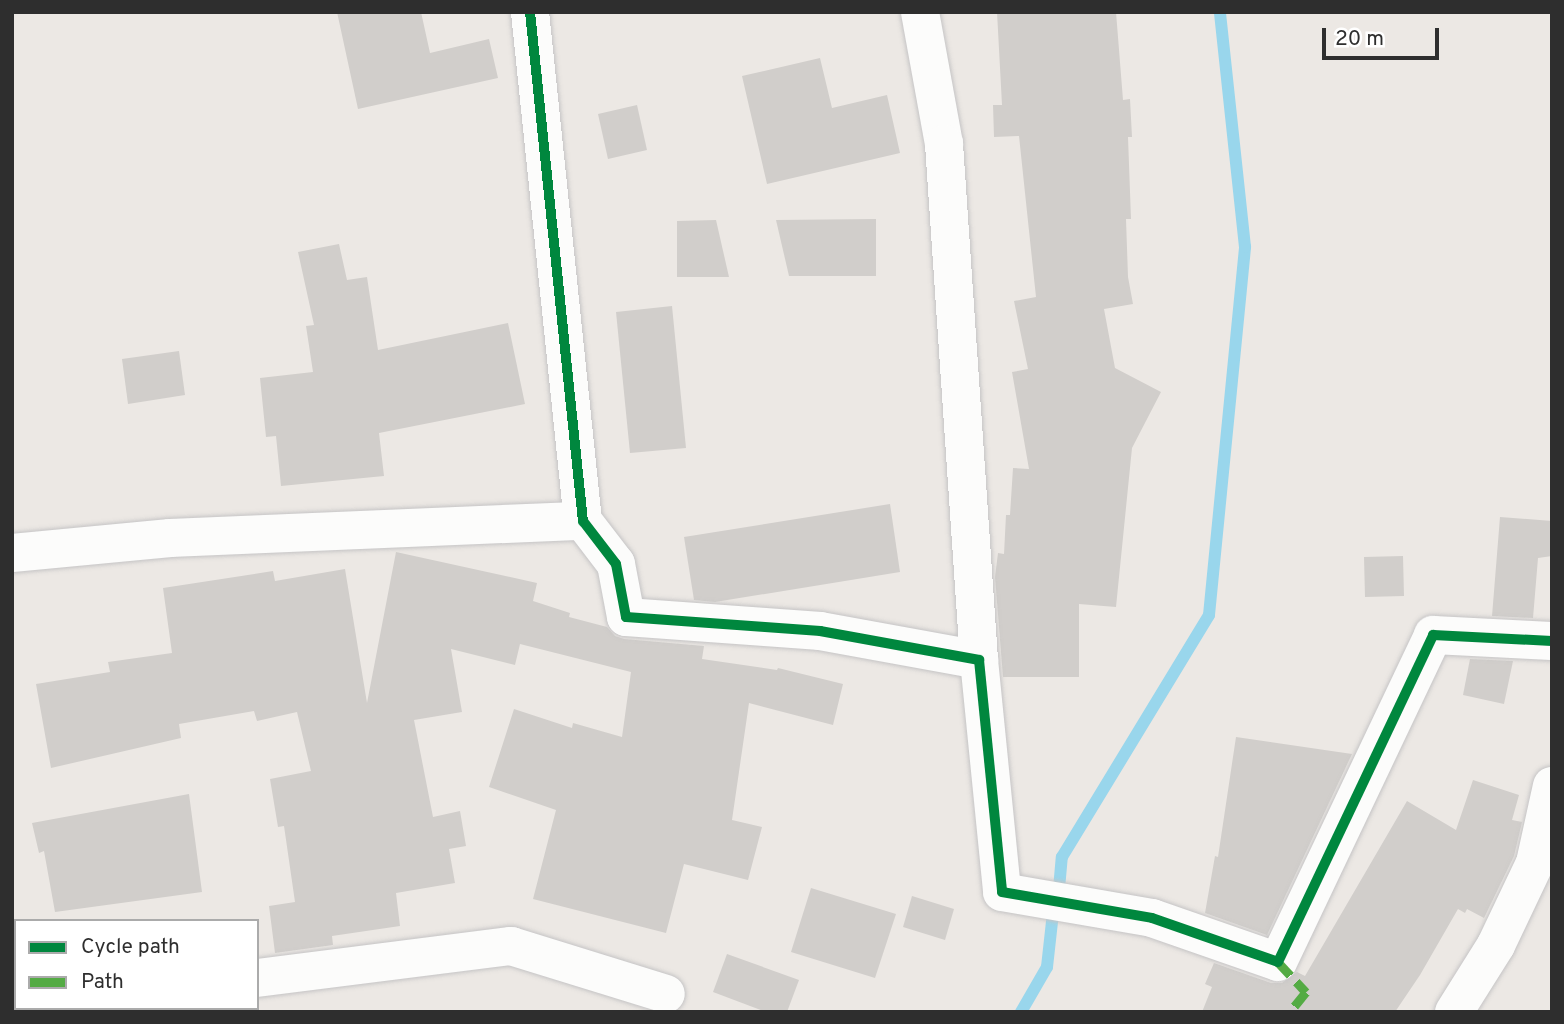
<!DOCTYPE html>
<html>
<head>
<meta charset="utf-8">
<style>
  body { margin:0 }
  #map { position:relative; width:1564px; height:1024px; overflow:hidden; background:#ece8e4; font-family:Overpass,sans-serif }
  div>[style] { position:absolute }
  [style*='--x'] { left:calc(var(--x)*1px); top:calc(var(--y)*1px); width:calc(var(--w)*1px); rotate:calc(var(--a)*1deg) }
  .stream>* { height:12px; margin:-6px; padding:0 6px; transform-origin:6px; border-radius:6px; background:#99d6ec }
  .building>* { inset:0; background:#d1cecb }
  .roads { filter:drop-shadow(0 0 2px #c5c4c5) drop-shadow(0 0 2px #c5c4c5) }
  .minor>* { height:38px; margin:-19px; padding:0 19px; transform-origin:19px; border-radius:19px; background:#fcfcfb }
  .quiet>* { height:9px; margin-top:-4.5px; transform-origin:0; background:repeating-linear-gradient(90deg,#54ab44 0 18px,transparent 0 27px) }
  .cycleway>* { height:10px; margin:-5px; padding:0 5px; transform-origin:5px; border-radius:5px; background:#00873e }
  span { translate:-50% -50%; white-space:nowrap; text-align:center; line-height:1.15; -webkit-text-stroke:5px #fff; paint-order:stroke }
  .frame { position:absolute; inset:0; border:14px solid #2e2e2e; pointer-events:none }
  .legend { position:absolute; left:14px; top:919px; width:245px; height:91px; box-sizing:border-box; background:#fff; border:2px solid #ababab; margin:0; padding:9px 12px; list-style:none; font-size:21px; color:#2e2e2e }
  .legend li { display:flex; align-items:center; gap:14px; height:35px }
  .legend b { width:35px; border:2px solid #ababab }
  .scale { position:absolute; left:1322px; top:28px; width:117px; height:32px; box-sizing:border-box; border:4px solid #2e2e2e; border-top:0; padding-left:9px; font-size:21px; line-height:24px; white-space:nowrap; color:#2e2e2e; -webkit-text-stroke:5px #fff; paint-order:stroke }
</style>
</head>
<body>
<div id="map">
  <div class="stream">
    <div style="--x:1059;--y:889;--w:32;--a:-85"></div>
    <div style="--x:1062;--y:857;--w:283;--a:-58.7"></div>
    <div style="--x:1209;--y:615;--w:370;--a:-84.4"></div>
    <div style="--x:1245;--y:247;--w:236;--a:-96.1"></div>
    <div style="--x:1021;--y:1012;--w:52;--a:-60"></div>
    <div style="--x:1047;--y:967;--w:54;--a:-83.7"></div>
  </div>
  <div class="building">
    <div style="clip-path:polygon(337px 12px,421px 12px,430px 53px,489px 39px,498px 78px,358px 109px)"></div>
    <div style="clip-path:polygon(997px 12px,1116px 12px,1123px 100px,1130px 99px,1132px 137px,1128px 137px,1131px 219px,1126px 219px,1128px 277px,1133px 304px,1104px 309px,1115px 368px,1161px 392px,1132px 448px,1116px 607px,1079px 604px,1079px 677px,1003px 677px,995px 577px,998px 553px,1004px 554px,1006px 515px,1010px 515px,1013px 468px,1029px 469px,1012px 372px,1028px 369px,1014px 301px,1036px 297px,1019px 136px,994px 137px,993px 105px,1002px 105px)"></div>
    <div style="clip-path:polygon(820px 58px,832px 108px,887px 95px,900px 153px,767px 184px,742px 76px)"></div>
    <div style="clip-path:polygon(637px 105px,647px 150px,608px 159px,598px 114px)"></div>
    <div style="clip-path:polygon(876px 219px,876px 276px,789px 276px,776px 220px)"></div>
    <div style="clip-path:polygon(716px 220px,729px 277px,677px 277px,677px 221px)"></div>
    <div style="clip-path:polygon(339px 244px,347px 280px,367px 277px,378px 350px,508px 323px,525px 404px,379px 433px,384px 476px,281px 486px,276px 436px,266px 437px,260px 378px,313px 372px,306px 326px,314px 325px,298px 252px)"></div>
    <div style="clip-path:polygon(672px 306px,686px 448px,630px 453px,616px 312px)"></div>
    <div style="clip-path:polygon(179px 351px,185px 395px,128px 404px,122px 359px)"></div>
    <div style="clip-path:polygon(890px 504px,900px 572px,715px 602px,694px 600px,684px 537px)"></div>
    <div style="clip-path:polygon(1500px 517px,1552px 521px,1552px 556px,1538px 558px,1533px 618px,1492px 616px)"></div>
    <div style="clip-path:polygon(396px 552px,537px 583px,533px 601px,570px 613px,569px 617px,607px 627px,615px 636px,624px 639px,704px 646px,702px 659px,777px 670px,778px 668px,843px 684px,833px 725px,749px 703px,732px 820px,762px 827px,748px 880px,684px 864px,666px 933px,533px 899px,556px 810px,489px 787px,514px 709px,572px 728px,573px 723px,622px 737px,631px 672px,520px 644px,515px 665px,451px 649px,462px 712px,414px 720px,433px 817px,460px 811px,466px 846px,449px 849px,455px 883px,396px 893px,400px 926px,332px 936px,333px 945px,275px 953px,269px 906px,295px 902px,284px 826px,278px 827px,270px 779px,311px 771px,297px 712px,257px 721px,254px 711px,179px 724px,181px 738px,51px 768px,36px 684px,110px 672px,108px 662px,172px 653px,163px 588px,273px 571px,275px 581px,345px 569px,367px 703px)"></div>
    <div style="clip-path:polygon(1403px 556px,1404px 596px,1365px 597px,1364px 557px)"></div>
    <div style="clip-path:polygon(1470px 659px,1513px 661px,1504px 704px,1463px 695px)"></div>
    <div style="clip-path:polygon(1236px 737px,1352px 754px,1267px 935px,1205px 913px,1215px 856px,1218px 857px)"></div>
    <div style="clip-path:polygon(1473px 780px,1519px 795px,1512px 820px,1522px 822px,1514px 856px,1484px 918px,1467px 909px,1465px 913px,1458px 909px,1420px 975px,1395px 1012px,1202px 1012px,1212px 987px,1205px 984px,1214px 963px,1271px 983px,1282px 983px,1297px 972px,1305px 976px,1407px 801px,1456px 830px)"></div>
    <div style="clip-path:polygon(189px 794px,202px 892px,55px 912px,44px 851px,39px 853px,32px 823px)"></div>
    <div style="clip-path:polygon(811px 888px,896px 914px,875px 978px,791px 952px)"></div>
    <div style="clip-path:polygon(912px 896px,954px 909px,945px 940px,903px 927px)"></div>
    <div style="clip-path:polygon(727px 954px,799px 980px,787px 1012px,766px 1012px,713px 992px)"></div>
  </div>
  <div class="roads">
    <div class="minor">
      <div style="--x:530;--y:12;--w:512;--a:84.06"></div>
      <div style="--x:583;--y:521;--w:54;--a:52.5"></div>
      <div style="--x:616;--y:564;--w:54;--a:79.3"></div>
      <div style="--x:626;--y:617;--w:195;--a:4.1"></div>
      <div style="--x:820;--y:631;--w:162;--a:10.3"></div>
      <div style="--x:979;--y:660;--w:233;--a:84.3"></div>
      <div style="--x:1002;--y:892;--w:152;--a:9.8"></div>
      <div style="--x:1152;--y:918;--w:133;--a:19.2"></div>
      <div style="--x:1278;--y:962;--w:362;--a:-64.6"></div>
      <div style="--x:1433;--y:635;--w:119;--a:2.9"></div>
      <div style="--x:920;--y:12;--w:134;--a:79.7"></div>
      <div style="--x:944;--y:144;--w:517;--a:86.12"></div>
      <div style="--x:12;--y:553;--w:159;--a:-5.4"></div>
      <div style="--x:170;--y:538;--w:413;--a:-2.4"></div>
      <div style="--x:257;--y:978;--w:256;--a:-7.2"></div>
      <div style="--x:511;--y:946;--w:162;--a:17.2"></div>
      <div style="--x:12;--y:992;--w:4;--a:0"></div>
      <div style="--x:1454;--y:1012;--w:79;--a:-57.9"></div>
      <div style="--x:1496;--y:945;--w:91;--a:-64.6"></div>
      <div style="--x:1535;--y:863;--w:79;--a:-77.6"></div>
    </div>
  </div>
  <div class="quiet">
    <div style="--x:1278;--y:962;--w:41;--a:47"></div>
    <div style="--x:1306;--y:992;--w:26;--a:129"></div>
  </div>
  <div class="cycleway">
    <div style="--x:530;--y:12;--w:512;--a:84.06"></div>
    <div style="--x:583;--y:521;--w:54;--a:52.5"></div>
    <div style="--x:616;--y:564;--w:54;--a:79.3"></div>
    <div style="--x:626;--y:617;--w:195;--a:4.1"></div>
    <div style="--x:820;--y:631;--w:162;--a:10.3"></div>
    <div style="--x:979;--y:660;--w:233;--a:84.3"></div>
    <div style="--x:1002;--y:892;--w:152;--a:9.8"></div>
    <div style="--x:1152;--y:918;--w:133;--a:19.2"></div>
    <div style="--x:1278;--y:962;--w:362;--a:-64.6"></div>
    <div style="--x:1433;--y:635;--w:119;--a:2.9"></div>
  </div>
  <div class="frame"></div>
  <ul class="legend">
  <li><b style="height:9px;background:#00873e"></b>Cycle path</li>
  <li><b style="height:9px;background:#54ab44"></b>Path</li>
  </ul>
  <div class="scale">20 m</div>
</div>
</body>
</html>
